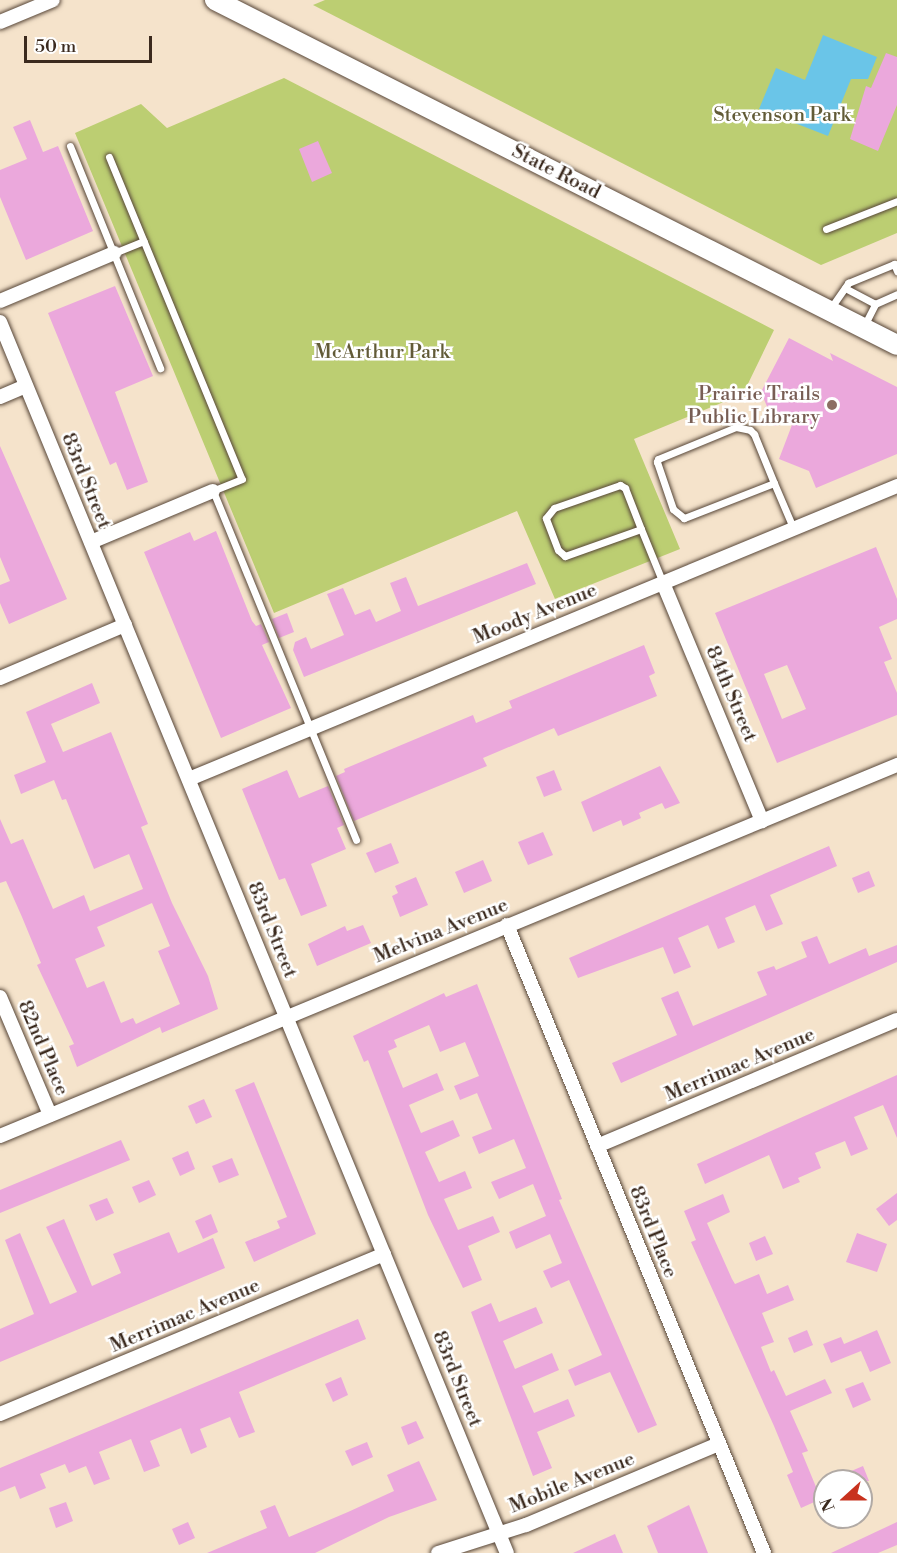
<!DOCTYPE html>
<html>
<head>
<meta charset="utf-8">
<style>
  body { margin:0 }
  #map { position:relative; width:897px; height:1553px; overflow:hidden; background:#f5e3cb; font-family:"Libre Bodoni",serif }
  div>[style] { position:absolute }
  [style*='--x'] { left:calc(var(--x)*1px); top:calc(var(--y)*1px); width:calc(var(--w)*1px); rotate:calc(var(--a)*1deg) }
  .green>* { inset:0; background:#bcce72 }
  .water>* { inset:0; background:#6ac5e8 }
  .building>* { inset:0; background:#eba8dc }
  .roads { filter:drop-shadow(0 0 2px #574638) drop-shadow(0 0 2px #574638) }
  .lane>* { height:7px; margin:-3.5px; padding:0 3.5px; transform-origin:3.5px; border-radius:3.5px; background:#fff }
  .street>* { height:14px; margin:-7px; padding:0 7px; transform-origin:7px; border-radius:7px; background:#fff }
  .secondary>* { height:20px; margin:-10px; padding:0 10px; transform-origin:10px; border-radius:10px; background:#fff }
  .dots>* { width:16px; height:16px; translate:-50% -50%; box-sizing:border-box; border:3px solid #fff; border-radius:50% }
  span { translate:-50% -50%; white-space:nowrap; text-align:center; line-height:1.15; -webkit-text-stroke:5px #fff; paint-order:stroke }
  .park-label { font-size:20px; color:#625b37 }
  .street-label { font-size:20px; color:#3b2a1e }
  .education-label { font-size:20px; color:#785e54 }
  .right { translate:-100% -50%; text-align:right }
  .north { position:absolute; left:813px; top:1469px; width:60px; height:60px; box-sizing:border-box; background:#fff; border:2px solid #b1aaa5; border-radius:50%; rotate:249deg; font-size:16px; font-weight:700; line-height:24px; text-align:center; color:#3b2a1e }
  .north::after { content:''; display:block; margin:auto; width:21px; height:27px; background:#c8321e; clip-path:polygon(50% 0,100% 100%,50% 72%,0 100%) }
  .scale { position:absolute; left:24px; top:36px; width:128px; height:27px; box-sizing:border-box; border:3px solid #3b2a1e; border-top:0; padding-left:8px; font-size:18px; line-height:21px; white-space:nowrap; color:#3b2a1e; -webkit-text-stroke:4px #fff; paint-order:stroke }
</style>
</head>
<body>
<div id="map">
  <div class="green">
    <div style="clip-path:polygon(325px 0,897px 0,897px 233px,821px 265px,313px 5px)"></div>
    <div style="clip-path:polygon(284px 78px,774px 330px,743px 394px,634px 439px,680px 549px,555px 599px,517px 511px,274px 613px,75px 133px,141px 104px,167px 128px)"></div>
  </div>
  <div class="water">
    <div style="clip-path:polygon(823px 35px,877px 57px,868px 79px,851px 79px,828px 136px,759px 109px,776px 68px,805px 80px)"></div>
  </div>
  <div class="building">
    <div style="clip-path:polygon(886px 53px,897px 57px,897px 105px,878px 151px,850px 139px,866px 86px,871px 88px)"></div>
    <div style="clip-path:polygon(30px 120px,43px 152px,58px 146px,93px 231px,26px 260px,0 197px,0 170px,27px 159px,13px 127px)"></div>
    <div style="clip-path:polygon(318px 141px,332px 173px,312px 182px,299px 149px)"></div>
    <div style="clip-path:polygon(115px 286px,153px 376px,115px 392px,148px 482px,127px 490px,116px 462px,110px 465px,48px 313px)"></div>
    <div style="clip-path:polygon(789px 338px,833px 361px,830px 353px,897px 387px,897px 454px,816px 488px,809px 471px,779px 459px,795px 417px,775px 426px,761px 392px)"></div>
    <div style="clip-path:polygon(0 446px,67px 599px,9px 624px,0 603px,0 585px,10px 581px,0 557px)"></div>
    <div style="clip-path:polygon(216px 531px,252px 621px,256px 626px,261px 624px,269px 642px,262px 645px,291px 708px,221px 738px,144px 552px,190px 532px,194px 541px)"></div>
    <div style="clip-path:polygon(evenodd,876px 547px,897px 599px,897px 619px,879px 627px,892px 659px,884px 662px,897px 693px,897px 715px,777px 763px,715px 613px,876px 547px,787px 665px,806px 709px,782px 719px,764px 674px,787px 665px)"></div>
    <div style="clip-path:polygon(527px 563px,536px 584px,304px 677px,293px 650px,295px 642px,306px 637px,311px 649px,344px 635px,327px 594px,343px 588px,355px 615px,370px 609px,376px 622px,401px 611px,390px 583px,406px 577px,418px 606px)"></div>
    <div style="clip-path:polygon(287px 613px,294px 632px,279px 638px,272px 619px)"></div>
    <div style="clip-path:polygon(644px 645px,655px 673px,649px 676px,657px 696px,558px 736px,554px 728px,483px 758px,487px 766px,354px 821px,336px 776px,345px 772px,344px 769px,473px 715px,476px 723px,512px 708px,509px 701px)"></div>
    <div style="clip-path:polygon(evenodd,92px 683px,100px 703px,51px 724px,63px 752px,111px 732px,148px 824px,141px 827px,172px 903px,208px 976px,218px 1009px,162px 1033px,160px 1027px,77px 1067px,69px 1046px,74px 1044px,37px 965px,41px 963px,22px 917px,6px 881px,0 883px,0 819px,11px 844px,23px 839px,53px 909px,84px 895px,90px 911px,143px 889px,129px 854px,94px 869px,66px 799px,62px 800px,54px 780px,21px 794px,14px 775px,46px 762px,26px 712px,92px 683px,152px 903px,170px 946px,158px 951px,180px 1004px,136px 1024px,133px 1018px,121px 1023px,104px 981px,87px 988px,75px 959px,105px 946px,97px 927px,152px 903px)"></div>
    <div style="clip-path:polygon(660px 766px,680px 803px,665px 809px,662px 803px,639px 813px,641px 818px,623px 826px,621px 820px,593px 832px,581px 802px)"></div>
    <div style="clip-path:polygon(287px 770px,299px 798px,328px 786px,344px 825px,337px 828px,346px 849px,311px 864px,327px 906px,301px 916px,285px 878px,279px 880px,242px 789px)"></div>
    <div style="clip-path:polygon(554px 770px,562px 790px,544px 797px,536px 777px)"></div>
    <div style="clip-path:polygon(543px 832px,553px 855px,528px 865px,518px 842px)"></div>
    <div style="clip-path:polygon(391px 843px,399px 863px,375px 873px,366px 853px)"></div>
    <div style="clip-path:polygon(829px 846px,837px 866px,770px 895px,783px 924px,766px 931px,755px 905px,725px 918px,735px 942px,718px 949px,708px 925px,678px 938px,691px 967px,674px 974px,663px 947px,578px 978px,569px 958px)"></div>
    <div style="clip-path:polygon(483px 860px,492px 881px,464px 893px,455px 872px)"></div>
    <div style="clip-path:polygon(869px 871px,875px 886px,858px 893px,852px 878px)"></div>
    <div style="clip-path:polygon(416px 877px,428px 905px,400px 917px,392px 896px,398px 893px,395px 886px)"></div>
    <div style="clip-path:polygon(363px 925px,371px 943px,317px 966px,308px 944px,345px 926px,347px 931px)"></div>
    <div style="clip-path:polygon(817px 936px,829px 964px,866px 948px,869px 956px,897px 945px,897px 962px,621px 1083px,612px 1063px,677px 1035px,661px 998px,678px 991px,693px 1026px,767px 995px,757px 972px,774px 966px,776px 970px,807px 957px,801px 942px)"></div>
    <div style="clip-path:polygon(477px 984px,562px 1199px,559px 1200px,657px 1425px,638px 1433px,610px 1372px,575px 1386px,568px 1370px,602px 1355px,569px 1280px,551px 1288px,543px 1271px,562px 1263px,550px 1234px,516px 1249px,509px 1232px,546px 1216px,533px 1184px,499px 1199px,491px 1182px,526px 1168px,514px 1139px,479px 1154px,472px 1137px,492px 1129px,477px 1093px,460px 1100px,454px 1086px,479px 1076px,465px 1042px,440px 1052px,429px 1025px,394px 1040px,397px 1047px,388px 1051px,403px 1088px,437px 1073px,444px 1090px,409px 1105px,421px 1133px,453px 1120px,460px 1136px,425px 1152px,439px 1182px,465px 1171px,472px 1188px,444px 1199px,458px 1230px,493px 1216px,500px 1232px,468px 1246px,482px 1280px,463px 1288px,428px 1215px,368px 1060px,364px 1062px,353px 1036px,444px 993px,446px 997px)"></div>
    <div style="clip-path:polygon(897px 1075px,897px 1138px,883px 1105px,854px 1117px,868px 1149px,851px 1156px,845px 1141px,815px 1153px,821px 1168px,798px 1178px,800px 1182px,783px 1189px,769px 1155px,705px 1184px,697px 1164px)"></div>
    <div style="clip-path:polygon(254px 1082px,316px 1234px,254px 1262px,245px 1242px,280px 1228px,277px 1221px,287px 1217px,235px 1090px)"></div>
    <div style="clip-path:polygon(204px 1099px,212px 1117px,196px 1124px,188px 1106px)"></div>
    <div style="clip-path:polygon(121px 1140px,130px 1160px,0 1213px,0 1190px)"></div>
    <div style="clip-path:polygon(188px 1151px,195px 1169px,180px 1176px,172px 1158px)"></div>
    <div style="clip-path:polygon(232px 1158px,239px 1175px,219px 1183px,212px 1166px)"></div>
    <div style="clip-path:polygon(149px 1180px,156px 1195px,139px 1203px,132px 1187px)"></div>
    <div style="clip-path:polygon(897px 1193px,897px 1220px,889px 1226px,876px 1209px)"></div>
    <div style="clip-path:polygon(723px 1194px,730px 1212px,707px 1223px,732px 1279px,735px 1284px,759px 1274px,767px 1294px,788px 1285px,794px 1300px,762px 1313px,774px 1342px,761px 1347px,771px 1372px,774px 1370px,786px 1396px,825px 1379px,832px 1393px,790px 1411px,808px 1451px,802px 1453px,821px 1499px,801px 1508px,787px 1475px,793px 1472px,774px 1426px,691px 1242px,696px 1240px,684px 1211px)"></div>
    <div style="clip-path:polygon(107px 1198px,114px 1213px,96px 1221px,89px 1205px)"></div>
    <div style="clip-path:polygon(211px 1214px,218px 1232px,203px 1239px,195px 1221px)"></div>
    <div style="clip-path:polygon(64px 1219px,92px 1286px,121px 1273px,113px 1254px,169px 1232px,178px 1253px,213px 1238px,225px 1268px,0 1362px,0 1329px,34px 1314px,5px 1240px,20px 1233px,50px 1304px,77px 1292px,46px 1227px)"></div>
    <div style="clip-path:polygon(857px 1233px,887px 1244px,877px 1272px,846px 1262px)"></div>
    <div style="clip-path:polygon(765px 1236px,773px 1254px,756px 1261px,749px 1243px)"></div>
    <div style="clip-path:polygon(491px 1303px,499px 1322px,536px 1307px,543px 1323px,503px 1341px,515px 1369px,552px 1353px,559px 1370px,522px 1386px,534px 1413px,568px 1399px,575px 1416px,537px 1432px,552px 1468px,533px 1476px,471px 1312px)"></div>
    <div style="clip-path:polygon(358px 1319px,366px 1339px,239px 1392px,255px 1432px,239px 1438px,230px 1417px,200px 1429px,207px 1447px,191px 1454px,181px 1428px,150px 1441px,160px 1466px,144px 1472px,131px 1439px,99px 1452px,110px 1479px,94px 1485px,86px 1466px,69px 1473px,65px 1464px,40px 1474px,46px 1488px,20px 1499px,15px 1486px,0 1492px,0 1468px)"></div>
    <div style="clip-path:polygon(807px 1330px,813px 1345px,794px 1353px,788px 1338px)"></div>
    <div style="clip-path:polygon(877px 1330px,891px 1363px,870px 1372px,861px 1351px,831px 1363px,823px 1344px,841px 1337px,844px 1344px)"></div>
    <div style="clip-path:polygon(341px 1377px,348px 1395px,333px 1402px,325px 1384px)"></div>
    <div style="clip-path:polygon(863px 1382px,871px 1400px,853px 1408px,845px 1389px)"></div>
    <div style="clip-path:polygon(416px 1421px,424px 1438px,408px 1445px,401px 1427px)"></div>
    <div style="clip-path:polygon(367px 1442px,373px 1457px,352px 1466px,345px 1451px)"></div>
    <div style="clip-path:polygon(419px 1461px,437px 1500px,389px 1517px,315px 1553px,207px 1553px,267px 1528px,260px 1511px,275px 1505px,289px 1537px,348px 1512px,394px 1491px,387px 1475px)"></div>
    <div style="clip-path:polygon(863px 1466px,869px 1481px,828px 1481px)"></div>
    <div style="clip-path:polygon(66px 1502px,73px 1521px,56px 1528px,49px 1508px)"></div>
    <div style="clip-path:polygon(689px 1505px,708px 1553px,658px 1553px,647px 1526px)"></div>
    <div style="clip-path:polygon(188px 1522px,195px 1538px,179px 1545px,172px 1529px)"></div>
    <div style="clip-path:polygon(897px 1522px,897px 1545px,878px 1553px,831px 1553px)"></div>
    <div style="clip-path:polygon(615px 1534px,623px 1553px,573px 1553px,597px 1542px)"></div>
  </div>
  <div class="roads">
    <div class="lane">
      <div style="--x:70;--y:146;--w:240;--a:67.9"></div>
      <div style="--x:109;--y:157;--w:348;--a:67.6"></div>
      <div style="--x:242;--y:479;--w:31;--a:158"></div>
      <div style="--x:213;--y:491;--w:377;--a:67.7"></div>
      <div style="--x:826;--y:229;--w:76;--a:-21.5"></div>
      <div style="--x:114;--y:253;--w:32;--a:-22"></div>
      <div style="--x:845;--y:288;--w:34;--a:28"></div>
      <div style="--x:830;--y:309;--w:32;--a:-55"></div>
      <div style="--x:848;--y:283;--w:50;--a:-22.4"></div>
      <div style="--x:894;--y:264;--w:8;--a:67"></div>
      <div style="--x:864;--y:326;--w:25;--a:-63"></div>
      <div style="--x:875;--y:304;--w:24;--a:-24"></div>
      <div style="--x:774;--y:483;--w:97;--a:158.7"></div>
      <div style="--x:684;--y:518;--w:14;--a:-141"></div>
      <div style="--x:673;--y:509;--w:50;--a:-108.8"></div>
      <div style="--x:657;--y:462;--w:3;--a:-72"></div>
      <div style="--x:658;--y:459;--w:84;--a:-22.3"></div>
      <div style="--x:736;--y:427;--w:14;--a:12"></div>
      <div style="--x:750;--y:430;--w:6;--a:45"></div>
      <div style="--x:754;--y:434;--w:53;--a:67.8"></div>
      <div style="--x:774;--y:483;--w:51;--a:66.9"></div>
      <div style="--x:641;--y:529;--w:81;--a:160.4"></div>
      <div style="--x:565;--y:556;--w:9;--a:-139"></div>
      <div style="--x:558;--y:550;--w:34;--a:-111"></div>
      <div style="--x:546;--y:518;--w:13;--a:-51"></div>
      <div style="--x:554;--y:508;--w:70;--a:-19.2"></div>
      <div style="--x:620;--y:485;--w:6;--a:31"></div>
      <div style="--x:625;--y:488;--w:44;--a:68.7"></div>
      <div style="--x:641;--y:529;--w:58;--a:67.8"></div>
    </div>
    <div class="street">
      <div style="--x:0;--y:22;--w:57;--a:-22.5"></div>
      <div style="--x:0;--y:301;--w:124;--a:-22.8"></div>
      <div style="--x:0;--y:322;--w:1331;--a:67.62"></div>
      <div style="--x:0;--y:397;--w:28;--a:-23"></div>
      <div style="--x:91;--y:542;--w:132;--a:-22.7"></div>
      <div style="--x:663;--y:583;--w:258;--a:67.4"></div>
      <div style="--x:0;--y:678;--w:136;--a:-23"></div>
      <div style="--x:189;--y:779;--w:766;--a:-22.48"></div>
      <div style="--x:507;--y:925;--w:679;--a:67.74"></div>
      <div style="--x:0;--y:997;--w:128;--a:67"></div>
      <div style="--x:0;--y:1136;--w:971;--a:-22.47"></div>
      <div style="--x:597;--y:1146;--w:325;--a:-22.8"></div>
      <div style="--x:0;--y:1414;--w:416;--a:-22.6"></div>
      <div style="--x:438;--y:1553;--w:92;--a:-17.7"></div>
      <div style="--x:526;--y:1525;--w:209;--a:-22.8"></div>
    </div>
    <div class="secondary">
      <div style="--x:215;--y:0;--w:764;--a:26.83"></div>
    </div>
  </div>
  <div class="dots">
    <div style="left:832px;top:405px;background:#8d6e63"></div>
  </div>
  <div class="park-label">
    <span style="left:782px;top:115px">Stevenson Park</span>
    <span style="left:382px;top:352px">McArthur Park</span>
  </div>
  <div class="street-label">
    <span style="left:556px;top:172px;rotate:27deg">State Road</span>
    <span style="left:86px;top:481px;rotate:68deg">83rd Street</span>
    <span style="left:535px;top:614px;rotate:-22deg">Moody Avenue</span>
    <span style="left:731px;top:694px;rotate:67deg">84th Street</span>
    <span style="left:272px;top:930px;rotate:68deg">83rd Street</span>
    <span style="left:441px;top:931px;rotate:-22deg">Melvina Avenue</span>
    <span style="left:43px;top:1048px;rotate:67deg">82nd Place</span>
    <span style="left:740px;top:1065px;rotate:-23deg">Merrimac Avenue</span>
    <span style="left:653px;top:1232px;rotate:68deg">83rd Place</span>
    <span style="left:185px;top:1316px;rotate:-23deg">Merrimac Avenue</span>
    <span style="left:457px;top:1379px;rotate:68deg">83rd Street</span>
    <span style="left:572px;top:1483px;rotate:-22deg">Mobile Avenue</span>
  </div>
  <div class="education-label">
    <span class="right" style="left:820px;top:406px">Prairie Trails<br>Public Library</span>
  </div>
  <div class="north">N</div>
  <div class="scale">50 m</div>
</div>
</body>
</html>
